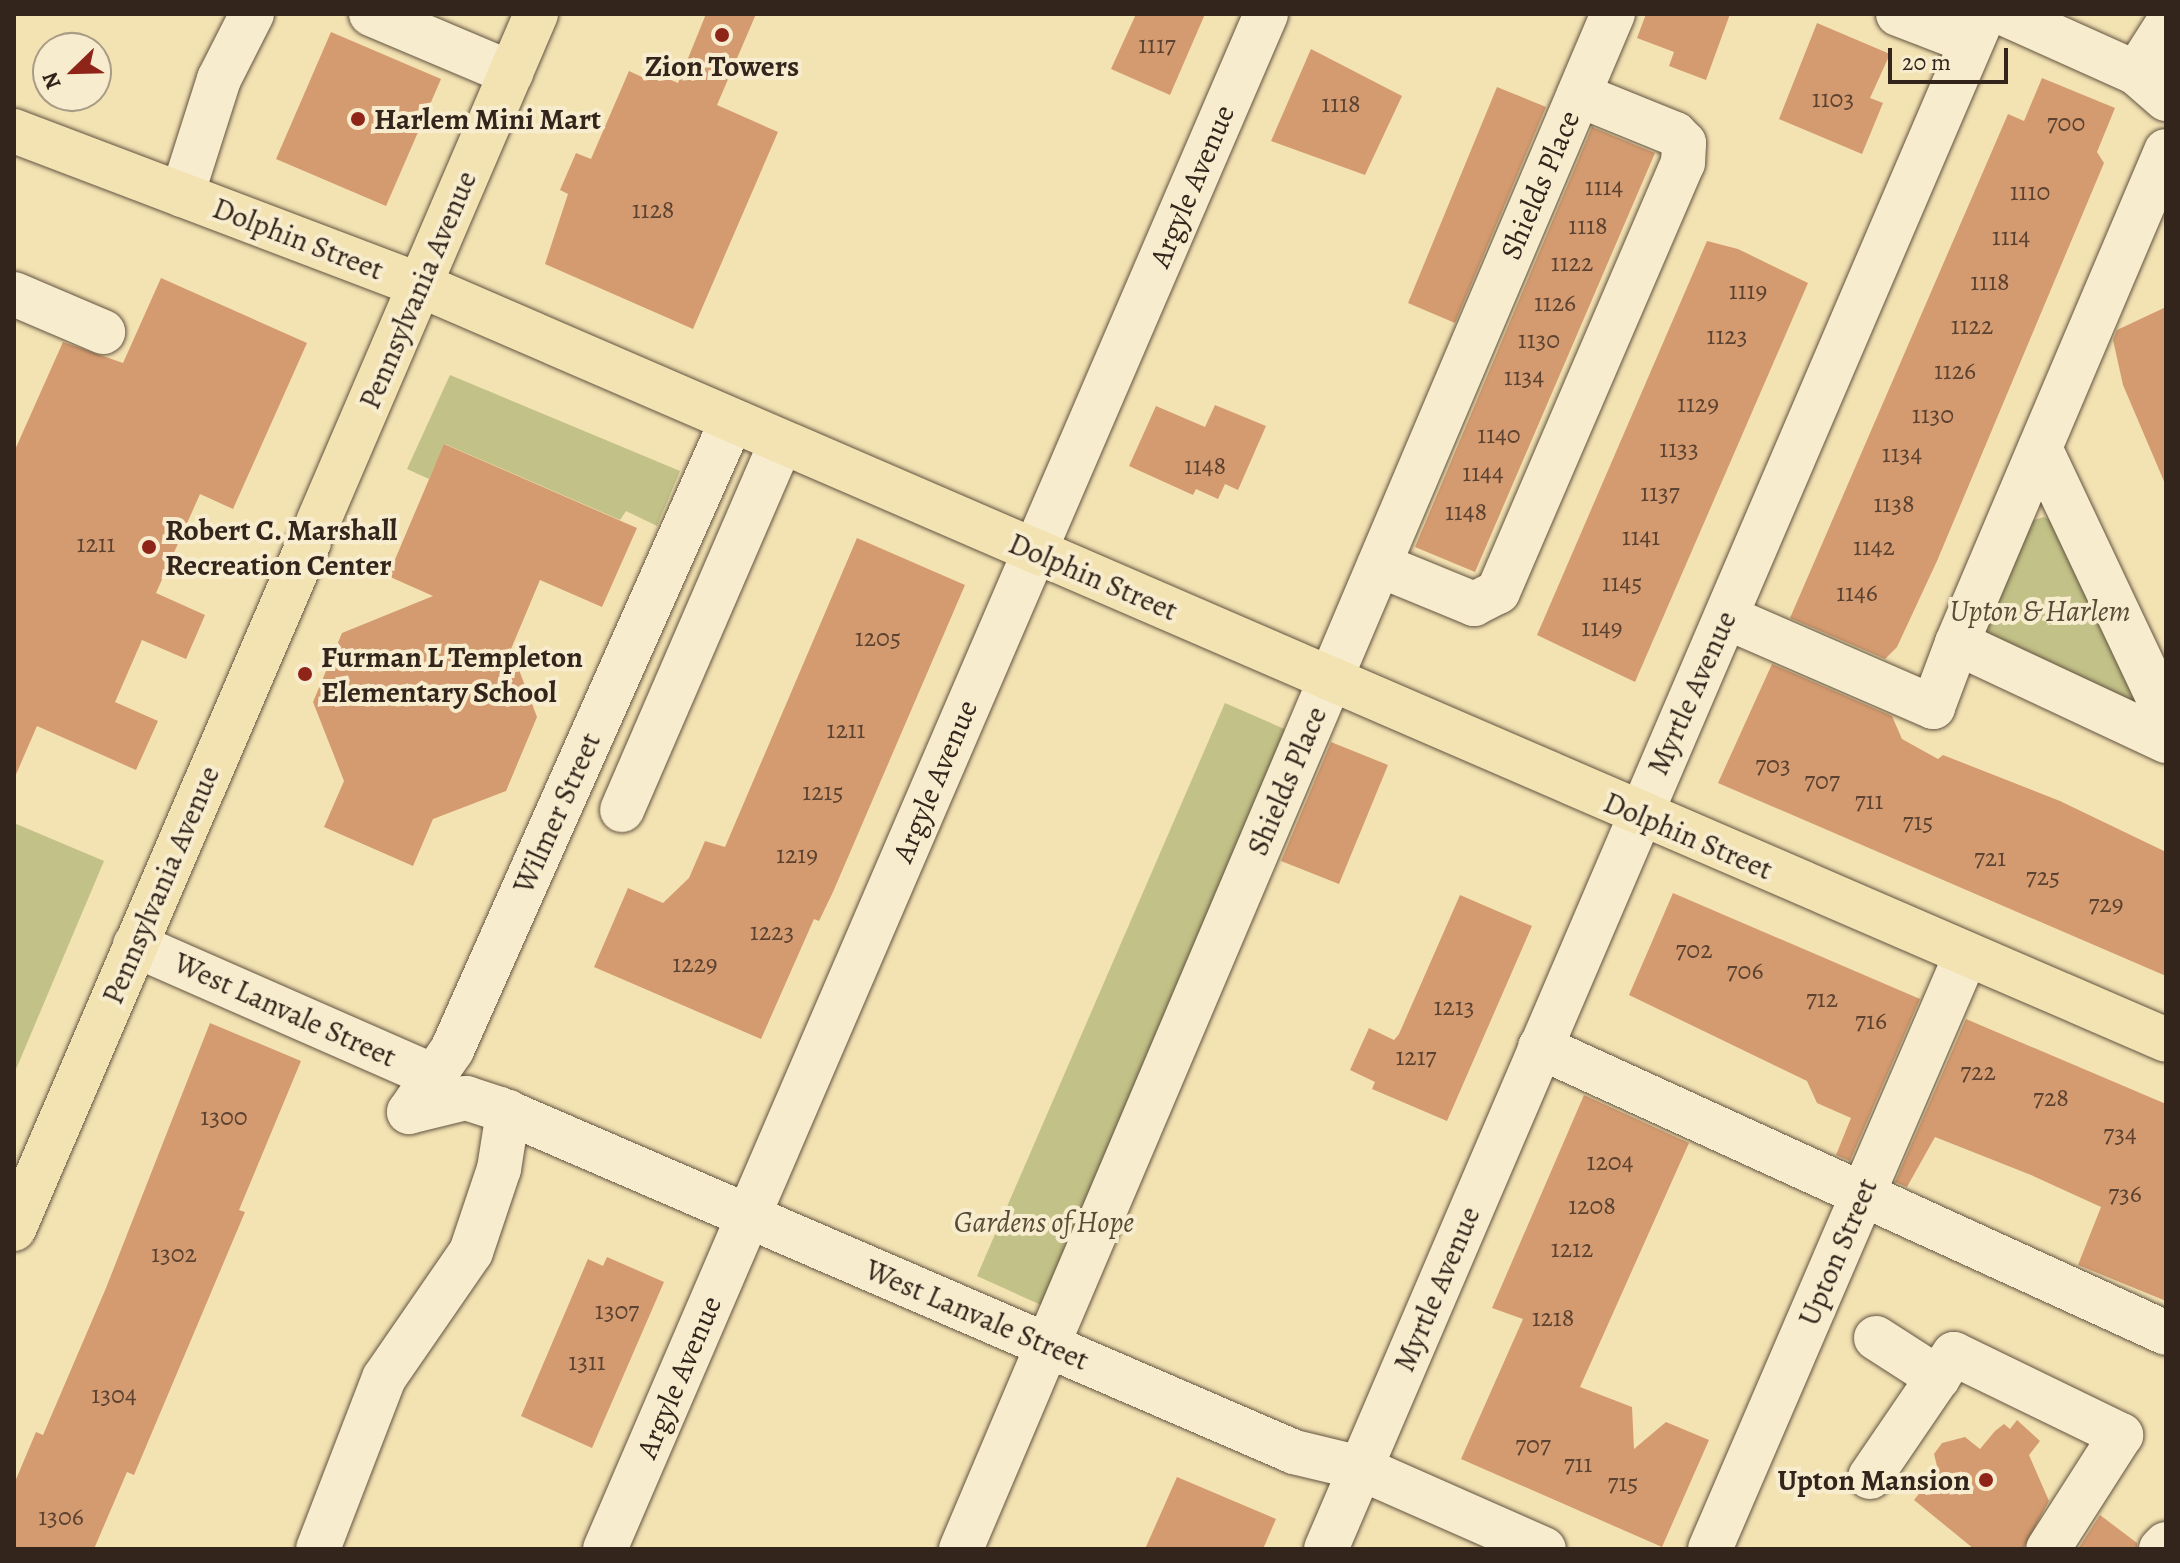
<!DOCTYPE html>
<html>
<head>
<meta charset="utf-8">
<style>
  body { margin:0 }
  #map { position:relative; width:2180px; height:1563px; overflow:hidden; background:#f3e2b2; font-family:Alegreya,serif }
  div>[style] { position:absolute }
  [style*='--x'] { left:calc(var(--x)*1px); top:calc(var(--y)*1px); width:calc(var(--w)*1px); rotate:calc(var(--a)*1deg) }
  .green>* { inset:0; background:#c2c187 }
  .building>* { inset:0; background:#d59b70 }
  .roads { filter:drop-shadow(0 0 2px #635442) drop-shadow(0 0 2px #635442) }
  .minor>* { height:44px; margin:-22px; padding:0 22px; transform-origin:22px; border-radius:22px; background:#f7eccd }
  .major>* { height:44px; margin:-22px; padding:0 22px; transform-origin:22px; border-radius:22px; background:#f3e2b2 }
  .dots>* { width:22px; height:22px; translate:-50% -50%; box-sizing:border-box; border:4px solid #f7eccd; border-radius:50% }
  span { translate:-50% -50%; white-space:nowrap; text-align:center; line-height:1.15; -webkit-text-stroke:8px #f7eccd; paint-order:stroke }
  .number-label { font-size:26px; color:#5c4231 }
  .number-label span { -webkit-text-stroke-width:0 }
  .poi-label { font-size:30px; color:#33251c; font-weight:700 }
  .left { translate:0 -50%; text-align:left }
  .right { translate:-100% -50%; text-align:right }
  .street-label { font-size:30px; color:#33251c }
  .park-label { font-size:30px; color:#574c37; font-style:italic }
  .frame { position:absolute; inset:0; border:16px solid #33251c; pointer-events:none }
  .north { position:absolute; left:32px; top:32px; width:80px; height:80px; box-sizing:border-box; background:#f7eccd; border:2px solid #a99c86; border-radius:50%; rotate:247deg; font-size:22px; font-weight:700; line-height:32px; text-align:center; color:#33251c }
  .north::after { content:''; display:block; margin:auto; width:28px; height:36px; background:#8f2418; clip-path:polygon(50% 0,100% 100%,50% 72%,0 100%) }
  .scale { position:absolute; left:1888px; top:48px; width:120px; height:36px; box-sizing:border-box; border:4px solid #33251c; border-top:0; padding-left:10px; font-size:24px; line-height:28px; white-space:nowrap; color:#33251c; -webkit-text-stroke:6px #f7eccd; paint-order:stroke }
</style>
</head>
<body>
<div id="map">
  <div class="green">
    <div style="clip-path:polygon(450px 375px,680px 471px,657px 526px,626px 511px,620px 520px,445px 444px,429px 479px,407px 469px)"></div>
    <div style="clip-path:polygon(2044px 517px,2056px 523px,2139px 702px,2135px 706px,1982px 632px,2030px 521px)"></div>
    <div style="clip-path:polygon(1225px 703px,1298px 735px,1050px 1309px,977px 1276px)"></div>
    <div style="clip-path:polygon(14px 823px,104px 861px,14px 1074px)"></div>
  </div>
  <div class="building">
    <div style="clip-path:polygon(706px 14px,756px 14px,717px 105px,778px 132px,693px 329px,545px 264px,568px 194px,560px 190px,576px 153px,591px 159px,629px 71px,642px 77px,646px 69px,678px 83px)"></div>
    <div style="clip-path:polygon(1136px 14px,1205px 14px,1170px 95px,1111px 69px)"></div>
    <div style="clip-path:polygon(1646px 14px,1730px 14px,1706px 80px,1669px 66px,1674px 52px,1637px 38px)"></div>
    <div style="clip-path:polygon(1817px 23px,1890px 54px,1870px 98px,1883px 103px,1862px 154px,1779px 119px)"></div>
    <div style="clip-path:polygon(331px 32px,441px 79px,386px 206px,276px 159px)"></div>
    <div style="clip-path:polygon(1311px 49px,1402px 96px,1365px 175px,1271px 141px)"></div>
    <div style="clip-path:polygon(2042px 78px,2115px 108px,2097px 152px,2104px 163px,1937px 561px,1897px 647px,1885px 659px,1790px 618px,2008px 114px,2024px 121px)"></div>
    <div style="clip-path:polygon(1497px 87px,1546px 107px,1455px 323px,1408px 303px)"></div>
    <div style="clip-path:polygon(1592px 127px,1655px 153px,1475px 572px,1415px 547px)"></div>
    <div style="clip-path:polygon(1707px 241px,1738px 249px,1808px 283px,1635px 682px,1537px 635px)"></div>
    <div style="clip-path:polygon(161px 278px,307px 343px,233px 509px,200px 494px,156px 593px,205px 615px,186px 659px,142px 640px,115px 702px,158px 721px,136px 770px,37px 726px,14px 779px,14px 452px,63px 342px,123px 363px)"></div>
    <div style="clip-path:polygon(2166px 307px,2166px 486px,2123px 385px,2113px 340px,2117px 330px)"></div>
    <div style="clip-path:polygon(1215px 405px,1266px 426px,1238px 490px,1225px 484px,1218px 499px,1196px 489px,1193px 495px,1129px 466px,1156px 406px,1205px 427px)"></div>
    <div style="clip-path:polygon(444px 444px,637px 528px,602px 607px,540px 580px,511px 649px,537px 717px,506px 791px,433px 819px,413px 866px,324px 827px,344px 781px,313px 702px,342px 633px,433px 596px,388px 576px)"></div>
    <div style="clip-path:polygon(857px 538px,965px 585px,833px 892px,819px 921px,814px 919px,761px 1039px,594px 967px,628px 888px,663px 903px,689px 878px,705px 841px,725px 847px)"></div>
    <div style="clip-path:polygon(1772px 664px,1892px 716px,1902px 739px,1938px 759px,1943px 755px,2060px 801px,2166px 852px,2166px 976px,1718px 783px)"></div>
    <div style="clip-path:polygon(1331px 742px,1388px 765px,1339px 884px,1281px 861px)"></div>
    <div style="clip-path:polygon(1673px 893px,1920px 999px,1850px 1161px,1836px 1155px,1851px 1118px,1817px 1103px,1807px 1081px,1629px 995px)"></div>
    <div style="clip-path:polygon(1460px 895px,1532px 926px,1447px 1121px,1372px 1089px,1375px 1082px,1350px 1070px,1369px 1028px,1394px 1040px,1399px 1034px)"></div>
    <div style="clip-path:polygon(1966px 1019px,2166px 1104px,2166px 1301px,2078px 1265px,2101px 1207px,2031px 1175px,1935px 1137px,1907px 1187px,1895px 1182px)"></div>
    <div style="clip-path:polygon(210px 1023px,301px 1061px,239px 1210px,245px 1212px,134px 1475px,127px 1472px,94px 1549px,14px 1549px,14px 1484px,36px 1432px,43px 1435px,106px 1288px)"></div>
    <div style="clip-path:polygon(1584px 1095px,1689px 1143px,1580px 1387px,1632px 1407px,1634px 1449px,1666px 1422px,1709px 1440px,1662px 1547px,1461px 1459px,1523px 1319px,1492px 1308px)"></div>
    <div style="clip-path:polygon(607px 1257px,664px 1282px,592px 1448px,521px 1416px,588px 1259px,603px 1266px)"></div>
    <div style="clip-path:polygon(2017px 1420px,2040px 1441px,2029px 1455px,2049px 1501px,2023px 1549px,1974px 1549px,1914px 1500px,1938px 1470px,1934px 1454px,1942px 1443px,1965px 1437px,1980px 1449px,1995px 1431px,2004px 1424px,2010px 1429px)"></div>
    <div style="clip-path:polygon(1177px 1477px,1276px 1519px,1263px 1549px,1145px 1549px)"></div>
    <div style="clip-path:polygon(2100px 1515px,2137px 1543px,2137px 1549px,2078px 1549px)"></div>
  </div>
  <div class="roads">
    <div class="minor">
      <div style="--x:371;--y:14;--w:152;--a:22.9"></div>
      <div style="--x:1898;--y:14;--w:78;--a:21"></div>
      <div style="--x:2005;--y:14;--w:144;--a:24.2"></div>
      <div style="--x:2136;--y:73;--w:40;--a:41"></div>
      <div style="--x:2136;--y:73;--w:56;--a:-57.4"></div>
      <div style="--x:2166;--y:151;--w:535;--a:113.02"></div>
      <div style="--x:1957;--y:643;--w:231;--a:25.1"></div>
      <div style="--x:182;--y:195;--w:122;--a:-72.3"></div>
      <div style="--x:219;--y:79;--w:73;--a:-63.1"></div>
      <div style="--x:14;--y:294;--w:97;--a:23.1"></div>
      <div style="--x:2040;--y:448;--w:294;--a:64.7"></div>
      <div style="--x:1379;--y:565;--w:103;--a:22.3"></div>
      <div style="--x:1474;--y:604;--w:27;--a:-27"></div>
      <div style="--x:1498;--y:592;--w:467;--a:-66.7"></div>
      <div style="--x:1683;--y:163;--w:20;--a:-87"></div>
      <div style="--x:1684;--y:143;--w:13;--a:-135"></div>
      <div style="--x:1675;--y:134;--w:104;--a:-157.9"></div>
      <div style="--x:1726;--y:617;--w:226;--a:23.5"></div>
      <div style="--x:1933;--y:707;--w:68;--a:-69.4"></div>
      <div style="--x:622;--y:810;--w:401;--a:-66.6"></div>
      <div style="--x:135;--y:945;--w:326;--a:23.7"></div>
      <div style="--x:1540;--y:1047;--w:688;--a:24.55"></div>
      <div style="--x:409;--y:1112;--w:59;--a:-13.8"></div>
      <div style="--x:466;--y:1098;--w:36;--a:18"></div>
      <div style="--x:500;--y:1109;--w:865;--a:23.36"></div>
      <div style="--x:1294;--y:1452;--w:68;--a:13.6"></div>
      <div style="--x:1360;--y:1468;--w:201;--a:23.8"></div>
      <div style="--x:409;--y:1112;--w:75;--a:-55.3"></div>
      <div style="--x:452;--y:1050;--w:689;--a:-66.04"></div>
      <div style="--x:1876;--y:1338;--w:74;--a:32.8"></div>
      <div style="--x:1870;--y:1477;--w:149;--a:-55.7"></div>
      <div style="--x:1954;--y:1354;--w:186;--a:25.9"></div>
      <div style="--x:2121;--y:1435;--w:135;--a:122.6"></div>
      <div style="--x:318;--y:1549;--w:183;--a:-68.9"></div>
      <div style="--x:384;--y:1378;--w:153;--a:-55.4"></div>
      <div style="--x:471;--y:1252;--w:88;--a:-71.4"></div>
      <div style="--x:499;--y:1169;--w:58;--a:-81"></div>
      <div style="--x:605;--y:1549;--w:1671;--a:-66.7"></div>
      <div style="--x:961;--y:1549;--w:1668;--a:-66.99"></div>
      <div style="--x:1326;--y:1549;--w:1670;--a:-66.8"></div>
      <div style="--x:1710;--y:1549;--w:647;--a:-66.69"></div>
      <div style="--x:2161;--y:1549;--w:7;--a:-45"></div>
    </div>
    <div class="major">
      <div style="--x:14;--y:131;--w:434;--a:20.8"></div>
      <div style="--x:420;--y:285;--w:1902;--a:23.38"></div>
      <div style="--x:318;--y:522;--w:553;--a:-66.77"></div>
      <div style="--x:14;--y:1229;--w:748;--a:-66.76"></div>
    </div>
  </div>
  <div class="dots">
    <div style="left:722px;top:35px;background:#8f2418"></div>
    <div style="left:358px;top:119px;background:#8f2418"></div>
    <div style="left:149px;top:547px;background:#8f2418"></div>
    <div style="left:305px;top:674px;background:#8f2418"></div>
    <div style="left:1986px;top:1480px;background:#8f2418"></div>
  </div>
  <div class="number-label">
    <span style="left:1157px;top:45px">1117</span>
    <span style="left:1833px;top:99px">1103</span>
    <span style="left:1341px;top:104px">1118</span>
    <span style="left:2066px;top:123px">700</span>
    <span style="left:1604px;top:187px">1114</span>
    <span style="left:2030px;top:192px">1110</span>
    <span style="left:653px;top:210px">1128</span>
    <span style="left:1588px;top:226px">1118</span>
    <span style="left:2011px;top:237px">1114</span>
    <span style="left:1572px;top:263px">1122</span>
    <span style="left:1990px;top:282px">1118</span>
    <span style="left:1748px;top:291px">1119</span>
    <span style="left:1555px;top:303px">1126</span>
    <span style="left:1972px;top:326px">1122</span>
    <span style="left:1727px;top:336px">1123</span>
    <span style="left:1539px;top:340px">1130</span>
    <span style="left:1955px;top:371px">1126</span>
    <span style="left:1524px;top:377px">1134</span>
    <span style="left:1698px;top:404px">1129</span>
    <span style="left:1933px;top:415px">1130</span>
    <span style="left:1499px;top:435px">1140</span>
    <span style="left:1679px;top:449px">1133</span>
    <span style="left:1902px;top:454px">1134</span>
    <span style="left:1205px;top:466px">1148</span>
    <span style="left:1483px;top:473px">1144</span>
    <span style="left:1660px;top:493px">1137</span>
    <span style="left:1894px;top:504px">1138</span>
    <span style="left:1466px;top:512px">1148</span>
    <span style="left:1641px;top:537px">1141</span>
    <span style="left:96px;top:544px">1211</span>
    <span style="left:1874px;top:547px">1142</span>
    <span style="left:1622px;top:583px">1145</span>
    <span style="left:1857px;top:593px">1146</span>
    <span style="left:1602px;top:628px">1149</span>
    <span style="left:878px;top:638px">1205</span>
    <span style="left:846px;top:730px">1211</span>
    <span style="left:1773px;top:765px">703</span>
    <span style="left:1822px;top:781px">707</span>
    <span style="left:823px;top:792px">1215</span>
    <span style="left:1869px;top:801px">711</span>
    <span style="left:1918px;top:822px">715</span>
    <span style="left:797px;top:855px">1219</span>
    <span style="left:1990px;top:858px">721</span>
    <span style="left:2043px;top:877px">725</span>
    <span style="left:2106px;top:904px">729</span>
    <span style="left:772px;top:932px">1223</span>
    <span style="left:1694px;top:950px">702</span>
    <span style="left:695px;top:964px">1229</span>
    <span style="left:1745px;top:971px">706</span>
    <span style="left:1822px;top:999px">712</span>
    <span style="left:1454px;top:1007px">1213</span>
    <span style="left:1871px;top:1021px">716</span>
    <span style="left:1416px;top:1057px">1217</span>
    <span style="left:1978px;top:1072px">722</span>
    <span style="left:2051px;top:1098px">728</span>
    <span style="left:224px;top:1117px">1300</span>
    <span style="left:2120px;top:1134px">734</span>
    <span style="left:1610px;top:1162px">1204</span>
    <span style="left:2125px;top:1194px">736</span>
    <span style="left:1592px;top:1206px">1208</span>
    <span style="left:1572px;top:1249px">1212</span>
    <span style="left:174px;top:1254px">1302</span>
    <span style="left:617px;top:1311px">1307</span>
    <span style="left:1553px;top:1318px">1218</span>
    <span style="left:587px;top:1362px">1311</span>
    <span style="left:114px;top:1395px">1304</span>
    <span style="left:1533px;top:1445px">707</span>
    <span style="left:1578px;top:1464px">711</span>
    <span style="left:1623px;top:1483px">715</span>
    <span style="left:61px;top:1517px">1306</span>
  </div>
  <div class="poi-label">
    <span style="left:722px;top:66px">Zion Towers</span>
    <span class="left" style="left:374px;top:119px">Harlem Mini Mart</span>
    <span class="left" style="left:165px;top:547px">Robert C. Marshall<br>Recreation Center</span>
    <span class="left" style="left:321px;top:674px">Furman L Templeton<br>Elementary School</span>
    <span class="right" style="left:1970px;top:1480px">Upton Mansion</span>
  </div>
  <div class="street-label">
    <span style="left:1540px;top:185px;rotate:-67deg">Shields Place</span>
    <span style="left:1192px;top:186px;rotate:-67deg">Argyle Avenue</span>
    <span style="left:298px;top:239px;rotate:21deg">Dolphin Street</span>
    <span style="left:418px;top:290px;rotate:-67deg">Pennsylvania Avenue</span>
    <span style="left:1093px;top:577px;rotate:23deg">Dolphin Street</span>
    <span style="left:1692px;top:693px;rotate:-66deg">Myrtle Avenue</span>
    <span style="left:935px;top:781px;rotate:-67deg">Argyle Avenue</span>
    <span style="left:1287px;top:781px;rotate:-67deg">Shields Place</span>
    <span style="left:557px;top:813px;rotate:-66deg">Wilmer Street</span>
    <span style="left:1688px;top:836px;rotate:23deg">Dolphin Street</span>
    <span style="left:161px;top:885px;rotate:-67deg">Pennsylvania Avenue</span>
    <span style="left:285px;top:1010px;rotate:24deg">West Lanvale Street</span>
    <span style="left:1838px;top:1252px;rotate:-67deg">Upton Street</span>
    <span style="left:1437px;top:1289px;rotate:-67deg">Myrtle Avenue</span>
    <span style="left:977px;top:1315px;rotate:23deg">West Lanvale Street</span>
    <span style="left:679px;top:1377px;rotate:-67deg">Argyle Avenue</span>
  </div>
  <div class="park-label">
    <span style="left:2040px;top:611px">Upton &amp; Harlem</span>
    <span style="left:1044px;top:1222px">Gardens of Hope</span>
  </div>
  <div class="frame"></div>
  <div class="north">N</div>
  <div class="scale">20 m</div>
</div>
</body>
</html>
